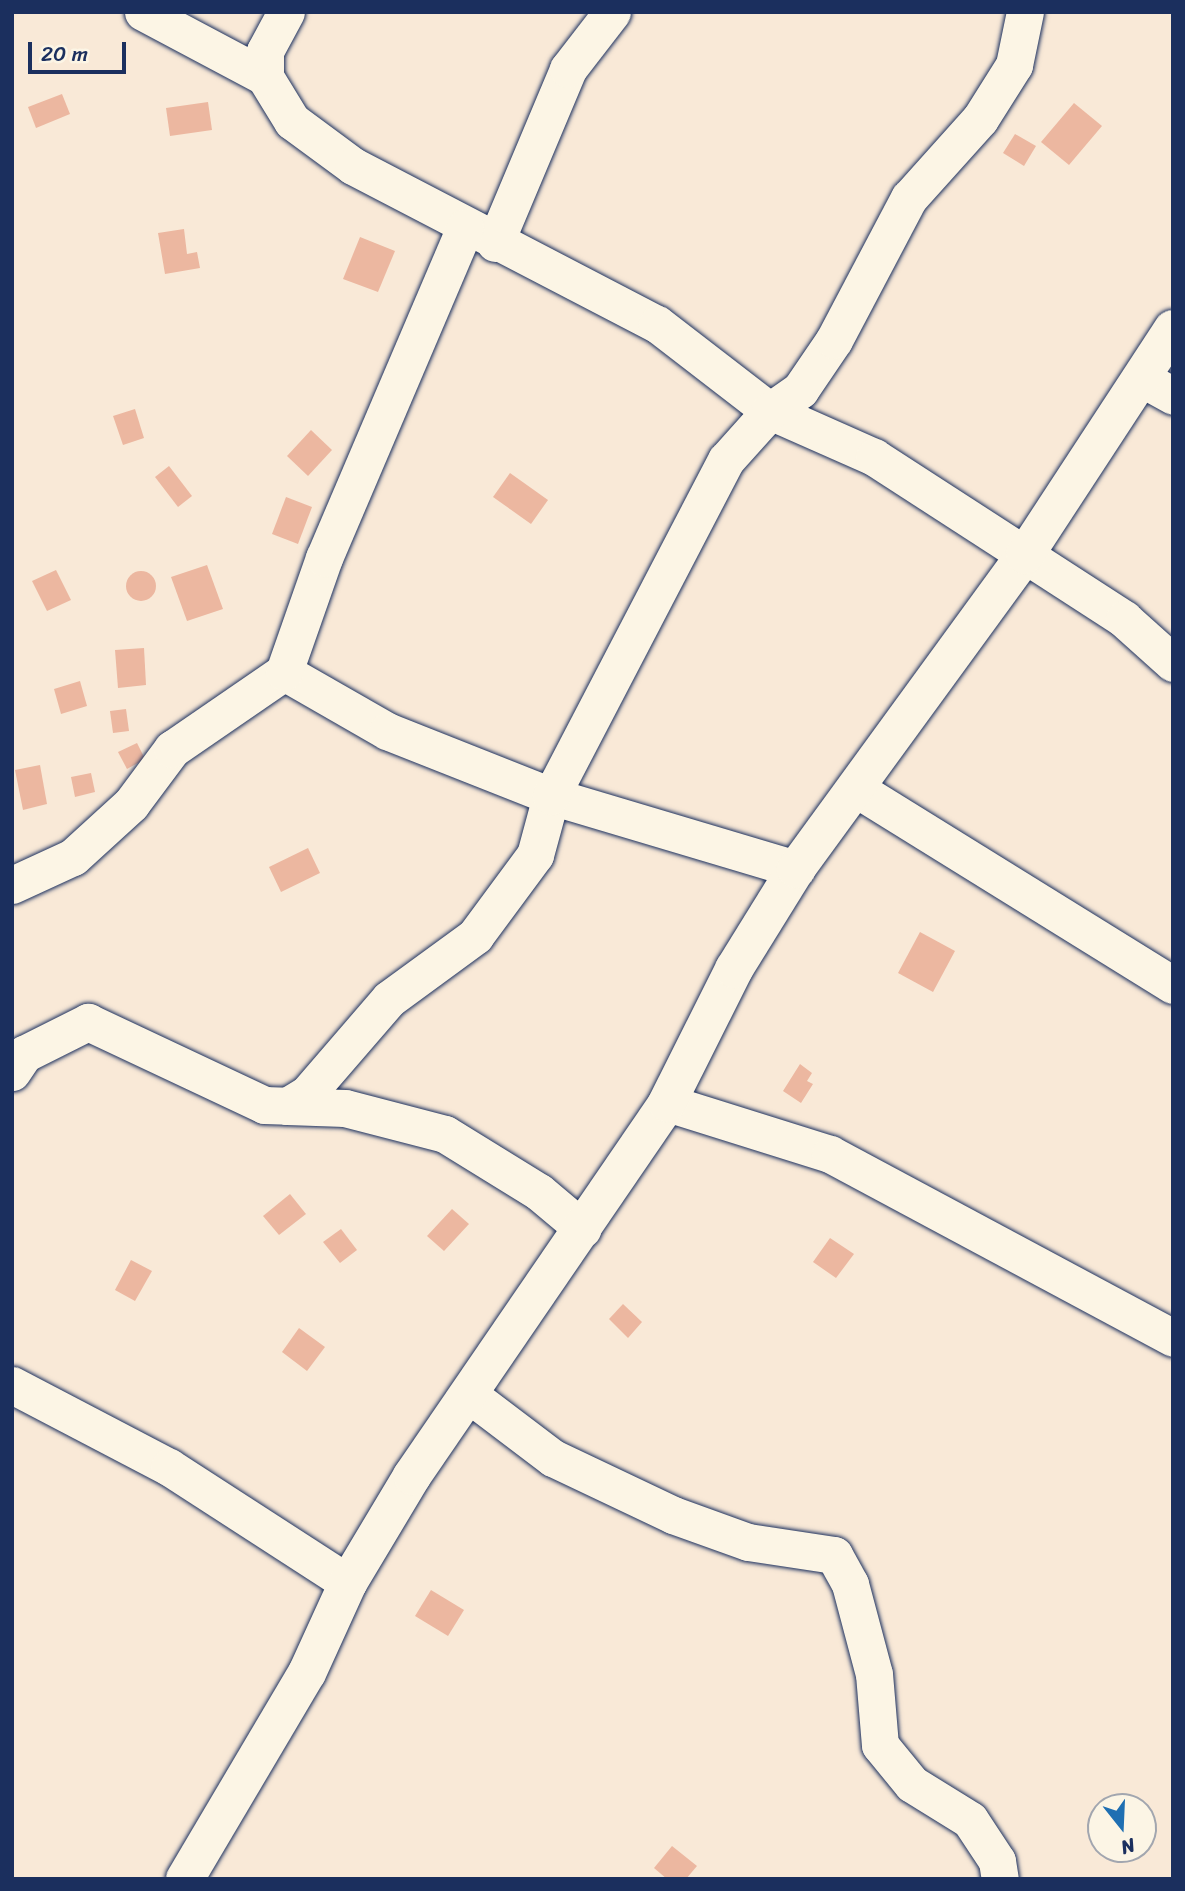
<!DOCTYPE html>
<html>
<head>
<meta charset="utf-8">
<style>
  body { margin:0 }
  #map { position:relative; width:1185px; height:1891px; overflow:hidden; background:#f9e9d7; font-family:Sriracha,sans-serif }
  div>[style] { position:absolute }
  [style*='--x'] { left:calc(var(--x)*1px); top:calc(var(--y)*1px); width:calc(var(--w)*1px); rotate:calc(var(--a)*1deg) }
  .building>* { inset:0; background:#ecb7a0 }
  .round { border-radius:50% }
  .roads { filter:drop-shadow(0 0 2px #1b2f5e) drop-shadow(0 0 2px #1b2f5e) }
  .minor>* { height:37px; margin:-18.5px; padding:0 18.5px; transform-origin:18.5px; border-radius:18.5px; background:#fcf5e5 }
  .tertiary>* { height:38px; margin:-19px; padding:0 19px; transform-origin:19px; border-radius:19px; background:#fcf5e5 }
  span { translate:-50% -50%; white-space:nowrap; text-align:center; line-height:1.15; -webkit-text-stroke:6px #fcf5e5; paint-order:stroke }
  .frame { position:absolute; inset:0; border:14px solid #1b2f5e; pointer-events:none }
  .north { position:absolute; left:1087px; top:1793px; width:70px; height:70px; box-sizing:border-box; background:#fcf5e5; border:2px solid #a2a6af; border-radius:50%; rotate:162deg; font-size:19px; font-weight:700; line-height:28px; text-align:center; color:#1b2f5e }
  .north::after { content:''; display:block; margin:auto; width:24px; height:32px; background:#1f6fb2; clip-path:polygon(50% 0,100% 100%,50% 72%,0 100%) }
  .scale { position:absolute; left:28px; top:42px; width:98px; height:32px; box-sizing:border-box; border:4px solid #1b2f5e; border-top:0; padding-left:9px; font-size:21px; line-height:24px; white-space:nowrap; color:#1b2f5e; -webkit-text-stroke:5px #fcf5e5; paint-order:stroke }
</style>
</head>
<body>
<div id="map">
  <div class="building">
    <div style="clip-path:polygon(62px 94px,70px 114px,36px 128px,28px 107px)"></div>
    <div style="clip-path:polygon(208px 102px,212px 130px,170px 136px,166px 108px)"></div>
    <div style="clip-path:polygon(1074px 103px,1102px 126px,1069px 165px,1041px 142px)"></div>
    <div style="clip-path:polygon(1015px 134px,1036px 146px,1024px 166px,1003px 153px)"></div>
    <div style="clip-path:polygon(184px 229px,187px 254px,197px 252px,200px 268px,165px 274px,158px 233px)"></div>
    <div style="clip-path:polygon(360px 237px,395px 251px,378px 292px,343px 279px)"></div>
    <div style="clip-path:polygon(135px 409px,144px 438px,123px 445px,113px 416px)"></div>
    <div style="clip-path:polygon(311px 430px,332px 450px,308px 476px,287px 456px)"></div>
    <div style="clip-path:polygon(169px 466px,192px 496px,178px 507px,155px 477px)"></div>
    <div style="clip-path:polygon(510px 473px,548px 500px,531px 524px,493px 497px)"></div>
    <div style="clip-path:polygon(286px 497px,312px 507px,298px 544px,272px 534px)"></div>
    <div style="clip-path:polygon(207px 565px,223px 609px,187px 621px,171px 577px)"></div>
    <div style="clip-path:polygon(56px 570px,71px 600px,47px 611px,32px 581px)"></div>
    <div class="round" style="left:126px;top:571px;width:30px;height:30px"></div>
    <div style="clip-path:polygon(144px 648px,146px 685px,118px 688px,115px 650px)"></div>
    <div style="clip-path:polygon(80px 681px,87px 706px,61px 714px,54px 689px)"></div>
    <div style="clip-path:polygon(126px 709px,129px 731px,113px 733px,110px 711px)"></div>
    <div style="clip-path:polygon(137px 743px,145px 759px,127px 769px,118px 752px)"></div>
    <div style="clip-path:polygon(40px 765px,47px 804px,23px 810px,15px 770px)"></div>
    <div style="clip-path:polygon(91px 773px,95px 792px,75px 797px,71px 777px)"></div>
    <div style="clip-path:polygon(308px 848px,320px 873px,281px 892px,269px 867px)"></div>
    <div style="clip-path:polygon(920px 932px,955px 951px,933px 992px,898px 973px)"></div>
    <div style="clip-path:polygon(800px 1064px,812px 1073px,807px 1081px,813px 1084px,801px 1103px,783px 1091px)"></div>
    <div style="clip-path:polygon(290px 1194px,306px 1214px,279px 1235px,263px 1216px)"></div>
    <div style="clip-path:polygon(452px 1209px,469px 1224px,444px 1251px,427px 1236px)"></div>
    <div style="clip-path:polygon(341px 1229px,357px 1250px,340px 1263px,323px 1242px)"></div>
    <div style="clip-path:polygon(830px 1238px,854px 1254px,836px 1278px,813px 1262px)"></div>
    <div style="clip-path:polygon(131px 1260px,152px 1271px,135px 1301px,115px 1290px)"></div>
    <div style="clip-path:polygon(623px 1304px,642px 1322px,628px 1338px,609px 1319px)"></div>
    <div style="clip-path:polygon(299px 1328px,325px 1347px,307px 1371px,282px 1352px)"></div>
    <div style="clip-path:polygon(431px 1590px,464px 1610px,448px 1636px,415px 1616px)"></div>
    <div style="clip-path:polygon(672px 1846px,697px 1866px,686px 1879px,667px 1879px,654px 1868px)"></div>
  </div>
  <div class="roads">
    <div class="minor">
      <div style="--x:143;--y:12;--w:138;--a:28"></div>
      <div style="--x:265;--y:77;--w:52;--a:58.5"></div>
      <div style="--x:292;--y:121;--w:76;--a:36.4"></div>
      <div style="--x:353;--y:166;--w:343;--a:27.5"></div>
      <div style="--x:657;--y:324;--w:143;--a:37.6"></div>
      <div style="--x:770;--y:411;--w:114;--a:23.9"></div>
      <div style="--x:874;--y:457;--w:298;--a:32.9"></div>
      <div style="--x:1124;--y:619;--w:66;--a:41.9"></div>
      <div style="--x:265;--y:77;--w:26;--a:-90"></div>
      <div style="--x:265;--y:51;--w:44;--a:-61.7"></div>
      <div style="--x:495;--y:243;--w:189;--a:-67.2"></div>
      <div style="--x:568;--y:69;--w:72;--a:-52.3"></div>
      <div style="--x:1141;--y:378;--w:37;--a:29"></div>
      <div style="--x:284;--y:672;--w:119;--a:29.8"></div>
      <div style="--x:387;--y:731;--w:176;--a:21.6"></div>
      <div style="--x:551;--y:796;--w:256;--a:16.6"></div>
      <div style="--x:855;--y:788;--w:374;--a:31.8"></div>
      <div style="--x:12;--y:885;--w:67;--a:-24.7"></div>
      <div style="--x:73;--y:857;--w:79;--a:-42.4"></div>
      <div style="--x:131;--y:804;--w:69;--a:-53.3"></div>
      <div style="--x:172;--y:749;--w:136;--a:-34.5"></div>
      <div style="--x:284;--y:672;--w:121;--a:-70.7"></div>
      <div style="--x:324;--y:558;--w:360;--a:-66.9"></div>
      <div style="--x:12;--y:1072;--w:22;--a:-56"></div>
      <div style="--x:24;--y:1054;--w:72;--a:-26.6"></div>
      <div style="--x:88;--y:1022;--w:195;--a:25.2"></div>
      <div style="--x:264;--y:1105;--w:23;--a:2"></div>
      <div style="--x:287;--y:1106;--w:23;--a:-31"></div>
      <div style="--x:307;--y:1094;--w:125;--a:-49.2"></div>
      <div style="--x:389;--y:999;--w:107;--a:-36.2"></div>
      <div style="--x:475;--y:936;--w:101;--a:-53.5"></div>
      <div style="--x:535;--y:855;--w:61;--a:-74.8"></div>
      <div style="--x:551;--y:796;--w:379;--a:-62.5"></div>
      <div style="--x:726;--y:460;--w:66;--a:-48.1"></div>
      <div style="--x:770;--y:411;--w:37;--a:-35"></div>
      <div style="--x:800;--y:390;--w:60;--a:-55.8"></div>
      <div style="--x:834;--y:340;--w:161;--a:-62.2"></div>
      <div style="--x:909;--y:198;--w:106;--a:-48.1"></div>
      <div style="--x:980;--y:119;--w:64;--a:-57.8"></div>
      <div style="--x:1014;--y:65;--w:54;--a:-78.3"></div>
      <div style="--x:667;--y:1103;--w:171;--a:17.4"></div>
      <div style="--x:830;--y:1154;--w:389;--a:28.2"></div>
      <div style="--x:287;--y:1106;--w:58;--a:2"></div>
      <div style="--x:345;--y:1108;--w:103;--a:14.6"></div>
      <div style="--x:445;--y:1134;--w:110;--a:31.7"></div>
      <div style="--x:539;--y:1192;--w:57;--a:40.1"></div>
      <div style="--x:12;--y:1385;--w:177;--a:27.6"></div>
      <div style="--x:169;--y:1467;--w:213;--a:32.9"></div>
      <div style="--x:471;--y:1396;--w:103;--a:37.1"></div>
      <div style="--x:553;--y:1458;--w:133;--a:25.4"></div>
      <div style="--x:673;--y:1515;--w:80;--a:19.8"></div>
      <div style="--x:748;--y:1542;--w:87;--a:8.6"></div>
      <div style="--x:834;--y:1555;--w:33;--a:61"></div>
      <div style="--x:850;--y:1584;--w:93;--a:75.1"></div>
      <div style="--x:874;--y:1674;--w:71;--a:85.2"></div>
      <div style="--x:880;--y:1745;--w:50;--a:50.6"></div>
      <div style="--x:912;--y:1784;--w:68;--a:31.8"></div>
      <div style="--x:970;--y:1820;--w:49;--a:56.6"></div>
      <div style="--x:997;--y:1861;--w:18;--a:81"></div>
    </div>
    <div class="tertiary">
      <div style="--x:185;--y:1879;--w:239;--a:-59.4"></div>
      <div style="--x:307;--y:1673;--w:99;--a:-65.5"></div>
      <div style="--x:348;--y:1583;--w:125;--a:-59.1"></div>
      <div style="--x:412;--y:1476;--w:452;--a:-55.6"></div>
      <div style="--x:667;--y:1103;--w:150;--a:-63.4"></div>
      <div style="--x:734;--y:969;--w:118;--a:-58.2"></div>
      <div style="--x:796;--y:869;--w:389;--a:-53.9"></div>
      <div style="--x:1025;--y:555;--w:270;--a:-56.8"></div>
    </div>
  </div>
  <div class="frame"></div>
  <div class="north">N</div>
  <div class="scale">20 m</div>
</div>
</body>
</html>
